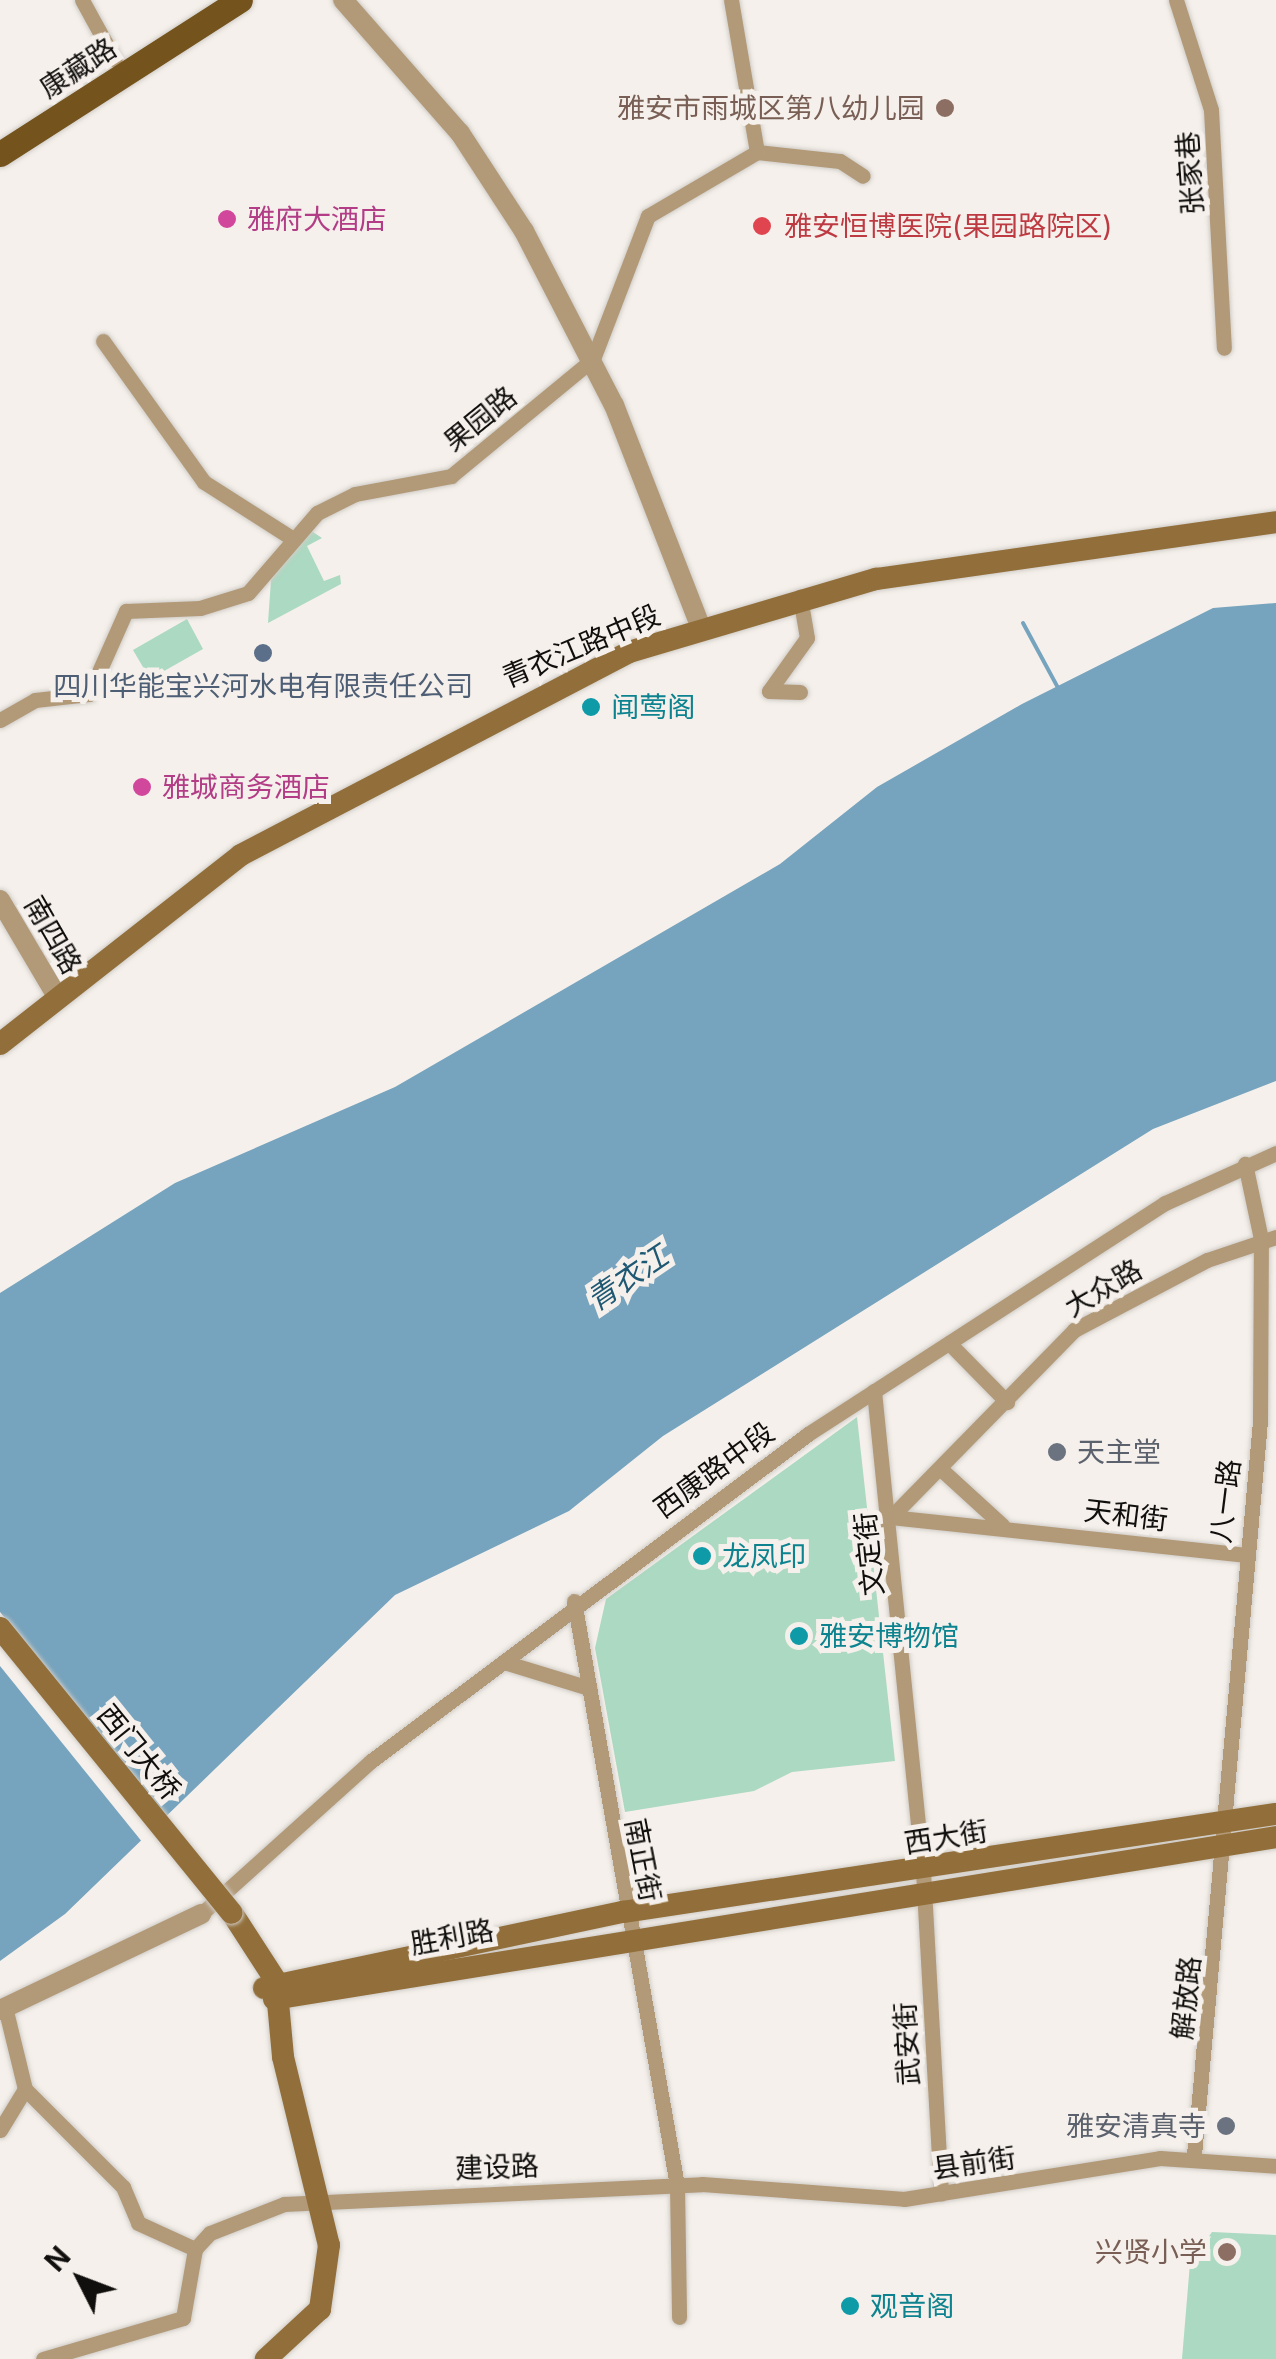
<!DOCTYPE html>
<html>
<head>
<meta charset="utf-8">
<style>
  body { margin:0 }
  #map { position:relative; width:1276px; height:2359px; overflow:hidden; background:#f5f0eb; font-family:Inter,"Noto Sans SC",sans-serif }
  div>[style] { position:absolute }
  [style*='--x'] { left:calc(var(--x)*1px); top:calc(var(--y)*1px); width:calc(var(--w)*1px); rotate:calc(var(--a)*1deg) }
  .green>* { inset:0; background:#abd9c1 }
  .water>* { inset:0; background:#76a3bd }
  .pier>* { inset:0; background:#f5f0eb }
  .stream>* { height:4px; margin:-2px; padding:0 2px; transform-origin:2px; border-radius:2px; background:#76a3bd }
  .roads { filter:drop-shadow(0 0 2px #d0ccc7) drop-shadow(0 0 2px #d0ccc7) }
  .minor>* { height:15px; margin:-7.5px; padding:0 7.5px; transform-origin:7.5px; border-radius:7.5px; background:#b29a78 }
  .tertiary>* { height:20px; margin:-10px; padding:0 10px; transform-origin:10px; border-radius:10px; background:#b29a78 }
  .secondary>* { height:22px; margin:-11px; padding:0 11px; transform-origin:11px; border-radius:11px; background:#926f3a }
  .primary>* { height:25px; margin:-12.5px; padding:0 12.5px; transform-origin:12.5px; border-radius:12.5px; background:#74531c }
  .bridges { filter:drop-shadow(0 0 2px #d0ccc7) drop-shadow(0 0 2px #d0ccc7) }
  .secondary-bridge>* { height:22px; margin:-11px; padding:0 11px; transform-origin:11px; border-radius:11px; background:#926f3a }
  .dots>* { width:28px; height:28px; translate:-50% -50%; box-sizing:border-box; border:5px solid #f5f0eb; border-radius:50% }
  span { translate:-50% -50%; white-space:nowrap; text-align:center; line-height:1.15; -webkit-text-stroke:10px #f5f0eb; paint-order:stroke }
  .street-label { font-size:28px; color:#100f0d }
  .education-label { font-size:28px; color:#785e54 }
  .right { translate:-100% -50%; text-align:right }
  .hotel-label { font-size:28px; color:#b23c85 }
  .left { translate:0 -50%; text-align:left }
  .health-label { font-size:28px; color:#be3a42 }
  .service-label { font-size:28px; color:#4e5e75 }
  .culture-label { font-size:28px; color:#0d838f }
  .worship-label { font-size:28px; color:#5b616d }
  .water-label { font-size:30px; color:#1f5873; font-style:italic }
  .north { position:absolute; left:30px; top:2229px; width:100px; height:100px; -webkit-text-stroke:8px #f5f0eb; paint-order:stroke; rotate:312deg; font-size:28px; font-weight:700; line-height:40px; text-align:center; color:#100f0d }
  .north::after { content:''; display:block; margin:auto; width:35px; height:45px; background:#100f0d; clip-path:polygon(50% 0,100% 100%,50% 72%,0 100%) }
</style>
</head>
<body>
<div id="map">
  <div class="green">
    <div style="clip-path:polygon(307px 528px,322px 538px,307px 546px,324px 581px,340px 575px,341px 584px,268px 623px,271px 580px)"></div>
    <div style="clip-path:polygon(187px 619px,203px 649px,150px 679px,133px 650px)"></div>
    <div style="clip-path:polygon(857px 1417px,895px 1761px,792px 1772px,754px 1791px,625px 1812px,595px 1648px,606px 1599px)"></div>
    <div style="clip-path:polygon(1212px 2232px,1276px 2235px,1276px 2359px,1182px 2359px,1190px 2263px)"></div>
  </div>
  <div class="water">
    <div style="clip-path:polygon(1276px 603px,1276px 1081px,1153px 1129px,663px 1436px,569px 1511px,395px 1595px,65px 1914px,0 1961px,0 1293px,175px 1183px,395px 1087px,780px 864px,877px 787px,1022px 704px,1213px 608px)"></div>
  </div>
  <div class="pier">
    <div style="clip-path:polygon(0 1612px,169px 1821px,143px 1843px,0 1666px)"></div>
  </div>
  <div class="stream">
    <div style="--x:1023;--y:623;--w:72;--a:61.6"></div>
  </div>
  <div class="roads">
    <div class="minor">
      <div style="--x:82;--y:0;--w:68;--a:61.2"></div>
      <div style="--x:731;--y:0;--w:154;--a:80.3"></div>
      <div style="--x:1176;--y:0;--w:115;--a:72.3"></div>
      <div style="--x:1211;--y:110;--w:238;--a:86.9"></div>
      <div style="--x:757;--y:152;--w:83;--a:6.2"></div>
      <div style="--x:840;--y:161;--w:27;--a:33"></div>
      <div style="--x:103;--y:341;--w:173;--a:54.4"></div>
      <div style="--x:204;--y:482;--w:106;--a:32.6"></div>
      <div style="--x:800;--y:692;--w:31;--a:-178"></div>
      <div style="--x:769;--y:691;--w:65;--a:-54.4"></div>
      <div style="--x:807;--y:638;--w:42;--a:-99.7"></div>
      <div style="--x:0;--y:720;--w:40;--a:-29.7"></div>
      <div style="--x:35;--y:700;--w:54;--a:-6.3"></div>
      <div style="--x:89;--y:694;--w:91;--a:-66"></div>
      <div style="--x:126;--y:611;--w:74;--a:-2.3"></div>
      <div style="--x:200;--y:608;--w:50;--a:-17.4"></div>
      <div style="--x:248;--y:593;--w:106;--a:-49.2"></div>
      <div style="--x:317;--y:513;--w:42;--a:-26.6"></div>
      <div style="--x:355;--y:494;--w:98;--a:-10.6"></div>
      <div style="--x:451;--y:476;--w:184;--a:-39.5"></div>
      <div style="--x:593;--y:359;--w:153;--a:-69"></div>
      <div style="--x:648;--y:216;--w:126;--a:-30.4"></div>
      <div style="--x:949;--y:1343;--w:83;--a:45.5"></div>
      <div style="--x:874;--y:1391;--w:482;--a:84.2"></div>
      <div style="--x:923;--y:1871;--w:323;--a:86.8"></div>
      <div style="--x:944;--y:1472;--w:79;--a:42.4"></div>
      <div style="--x:891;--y:1517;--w:262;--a:-45.6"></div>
      <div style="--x:1074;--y:1330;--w:150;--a:-27.8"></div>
      <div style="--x:1207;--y:1260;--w:73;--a:-18.4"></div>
      <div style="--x:891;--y:1517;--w:355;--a:6.1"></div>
      <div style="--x:574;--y:1601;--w:593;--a:80"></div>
      <div style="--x:677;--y:2185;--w:132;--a:89.1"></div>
      <div style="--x:504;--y:1662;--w:89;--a:17"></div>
      <div style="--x:201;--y:1914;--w:229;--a:-42"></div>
      <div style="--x:371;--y:1761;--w:546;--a:-36.81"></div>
      <div style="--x:808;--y:1434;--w:425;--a:-32.9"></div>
      <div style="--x:1165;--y:1203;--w:122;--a:-24.2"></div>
      <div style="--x:25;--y:2089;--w:139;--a:45"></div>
      <div style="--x:123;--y:2187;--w:39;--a:67"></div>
      <div style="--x:138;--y:2223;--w:63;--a:24.5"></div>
      <div style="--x:0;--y:2130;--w:48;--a:-58.6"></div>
      <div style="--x:25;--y:2089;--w:84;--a:-103.7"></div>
      <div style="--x:1194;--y:2155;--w:737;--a:-84.86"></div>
      <div style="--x:1260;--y:1421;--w:182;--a:-89.7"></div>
      <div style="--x:1261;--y:1239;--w:77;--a:-102"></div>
      <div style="--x:43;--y:2359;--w:146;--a:-16.3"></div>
      <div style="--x:183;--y:2318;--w:70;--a:-80.1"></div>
      <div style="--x:195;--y:2249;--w:22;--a:-47"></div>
      <div style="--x:210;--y:2233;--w:79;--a:-21.4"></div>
      <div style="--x:284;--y:2204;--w:418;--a:-2.7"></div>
      <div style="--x:702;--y:2184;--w:203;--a:4.2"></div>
      <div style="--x:904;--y:2199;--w:259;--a:-9.1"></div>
      <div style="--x:1160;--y:2158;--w:116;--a:3.9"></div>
    </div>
    <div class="tertiary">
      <div style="--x:343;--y:0;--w:177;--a:48.7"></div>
      <div style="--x:460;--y:133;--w:117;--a:56.9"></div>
      <div style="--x:524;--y:231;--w:196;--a:62.7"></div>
      <div style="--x:614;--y:405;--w:239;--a:68.7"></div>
      <div style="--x:0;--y:900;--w:114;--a:59.4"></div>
      <div style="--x:0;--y:2010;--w:223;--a:-25.5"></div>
    </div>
    <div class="secondary">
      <div style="--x:0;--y:1044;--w:306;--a:-38.1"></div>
      <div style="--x:241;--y:855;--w:438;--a:-27.6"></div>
      <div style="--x:629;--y:652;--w:258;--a:-16.5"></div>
      <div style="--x:876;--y:579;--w:404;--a:-8.1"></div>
      <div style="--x:232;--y:1913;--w:81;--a:57.1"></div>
      <div style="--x:276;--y:1981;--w:76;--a:84.7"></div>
      <div style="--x:283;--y:2057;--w:194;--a:76.3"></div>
      <div style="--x:329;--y:2245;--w:65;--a:98"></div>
      <div style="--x:320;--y:2309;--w:74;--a:137.2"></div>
      <div style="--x:264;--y:1988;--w:367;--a:-12"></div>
      <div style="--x:623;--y:1912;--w:660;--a:-8.54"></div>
      <div style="--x:274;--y:1999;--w:1015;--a:-9.18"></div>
    </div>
    <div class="primary">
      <div style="--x:0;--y:154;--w:285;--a:-32.7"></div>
    </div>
  </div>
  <div class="bridges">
    <div class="secondary-bridge">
      <div style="--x:0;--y:1628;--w:367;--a:50.9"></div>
    </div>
  </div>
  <div class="dots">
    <div style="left:945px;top:108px;background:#8d6e63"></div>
    <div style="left:227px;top:219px;background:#d1479c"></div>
    <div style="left:762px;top:226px;background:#e0444e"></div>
    <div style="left:263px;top:653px;background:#5c6f8a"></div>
    <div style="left:591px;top:707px;background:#0f9aa8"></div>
    <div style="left:142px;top:787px;background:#d1479c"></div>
    <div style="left:1057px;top:1452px;background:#6b7280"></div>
    <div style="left:702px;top:1556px;background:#0f9aa8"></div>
    <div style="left:799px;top:1636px;background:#0f9aa8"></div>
    <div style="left:1226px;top:2126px;background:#6b7280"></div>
    <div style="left:1227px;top:2252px;background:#8d6e63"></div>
    <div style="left:850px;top:2306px;background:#0f9aa8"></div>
  </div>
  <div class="street-label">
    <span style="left:78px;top:68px;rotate:-33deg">康藏路</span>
    <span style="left:1190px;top:173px;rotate:-94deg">张家巷</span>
    <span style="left:480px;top:419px;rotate:-39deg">果园路</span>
    <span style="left:581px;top:646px;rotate:-23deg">青衣江路中段</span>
    <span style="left:53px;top:935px;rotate:60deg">南四路</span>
    <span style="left:1103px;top:1288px;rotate:-30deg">大众路</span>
    <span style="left:714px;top:1470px;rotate:-36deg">西康路中段</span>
    <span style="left:1225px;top:1501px;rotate:-83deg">八一路</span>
    <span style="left:1126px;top:1515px;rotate:7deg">天和街</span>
    <span style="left:869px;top:1554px;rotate:-96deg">文定街</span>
    <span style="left:139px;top:1752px;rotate:51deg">西门大桥</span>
    <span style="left:946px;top:1837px;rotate:-9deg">西大街</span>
    <span style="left:643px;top:1860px;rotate:79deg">南正街</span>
    <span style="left:452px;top:1937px;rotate:-10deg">胜利路</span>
    <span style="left:1186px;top:1998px;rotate:-84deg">解放路</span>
    <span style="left:907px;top:2044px;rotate:-93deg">武安街</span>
    <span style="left:974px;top:2163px;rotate:-8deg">县前街</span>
    <span style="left:497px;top:2167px;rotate:-2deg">建设路</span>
  </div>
  <div class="education-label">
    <span class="right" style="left:925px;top:108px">雅安市雨城区第八幼儿园</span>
    <span class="right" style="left:1207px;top:2252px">兴贤小学</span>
  </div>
  <div class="hotel-label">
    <span class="left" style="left:247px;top:219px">雅府大酒店</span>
    <span class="left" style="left:162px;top:787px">雅城商务酒店</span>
  </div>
  <div class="health-label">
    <span class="left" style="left:784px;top:226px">雅安恒博医院(果园路院区)</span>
  </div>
  <div class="service-label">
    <span style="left:263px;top:686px">四川华能宝兴河水电有限责任公司</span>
  </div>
  <div class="culture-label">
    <span class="left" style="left:611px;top:707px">闻莺阁</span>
    <span class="left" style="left:722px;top:1556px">龙凤印</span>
    <span class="left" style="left:819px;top:1636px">雅安博物馆</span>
    <span class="left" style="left:870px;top:2306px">观音阁</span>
  </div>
  <div class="worship-label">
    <span class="left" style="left:1077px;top:1452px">天主堂</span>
    <span class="right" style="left:1206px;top:2126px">雅安清真寺</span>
  </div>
  <div class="water-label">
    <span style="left:627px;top:1278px;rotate:-34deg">青衣江</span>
  </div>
  <div class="north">N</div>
</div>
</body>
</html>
